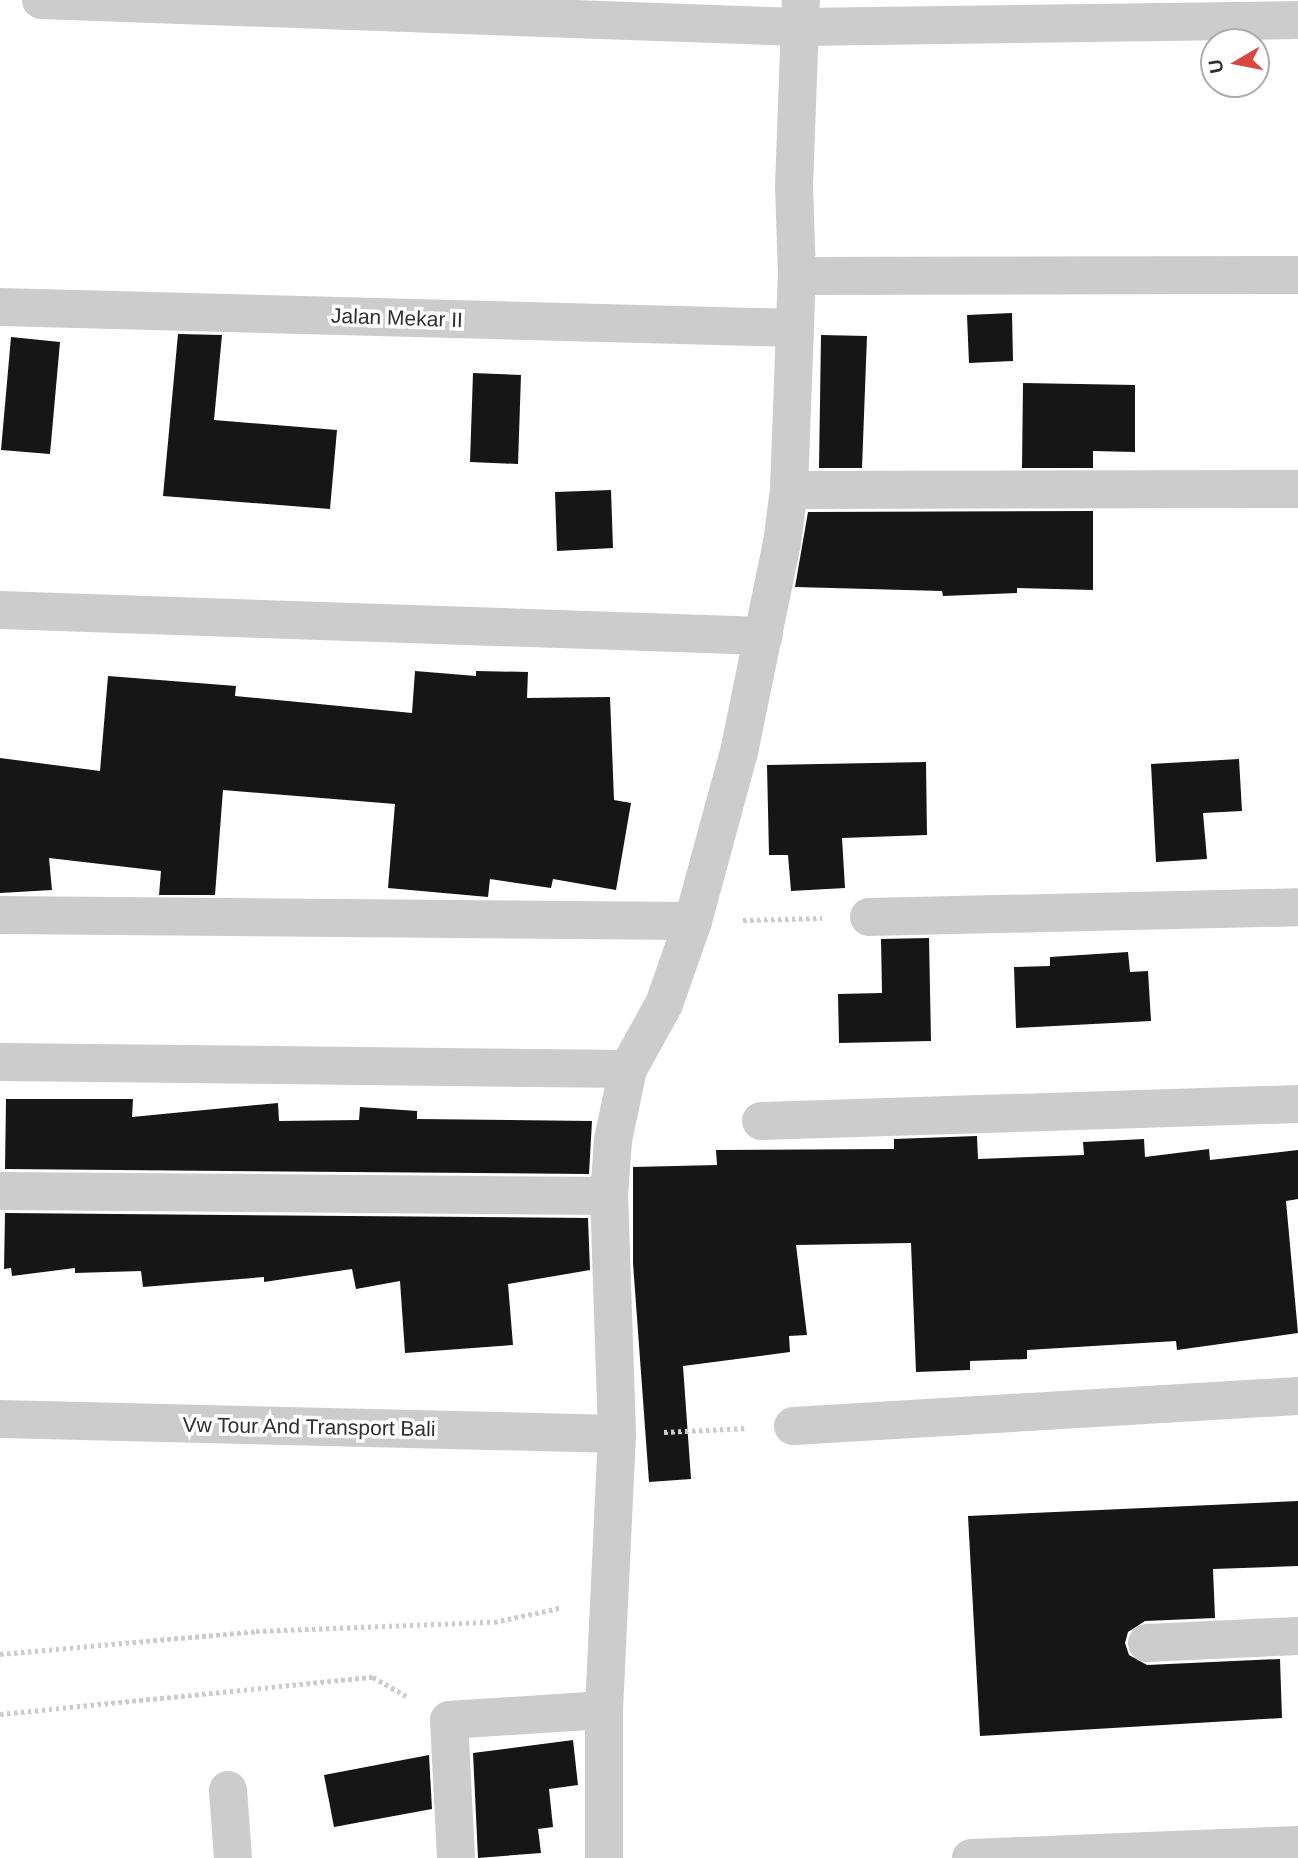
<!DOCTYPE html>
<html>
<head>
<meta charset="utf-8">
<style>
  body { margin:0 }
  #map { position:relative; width:1298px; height:1858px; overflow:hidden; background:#fff; font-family:Arial,sans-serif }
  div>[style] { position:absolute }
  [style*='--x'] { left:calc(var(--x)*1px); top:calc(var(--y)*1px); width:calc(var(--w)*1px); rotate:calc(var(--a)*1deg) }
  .building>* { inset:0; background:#161616 }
  .path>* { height:4.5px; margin-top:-2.25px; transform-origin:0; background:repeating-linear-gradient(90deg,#ccc 0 3.5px,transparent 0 7px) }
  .minor>* { height:38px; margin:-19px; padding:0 19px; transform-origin:19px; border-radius:19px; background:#ccc }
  span { translate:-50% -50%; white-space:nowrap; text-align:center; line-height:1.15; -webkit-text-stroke:7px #fff; paint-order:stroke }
  .street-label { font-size:21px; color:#2f2f2f }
  .north { position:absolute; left:1200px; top:28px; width:70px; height:70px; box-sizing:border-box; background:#fff; border:2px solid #acacac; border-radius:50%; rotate:260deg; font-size:19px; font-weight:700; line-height:28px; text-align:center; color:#2f2f2f }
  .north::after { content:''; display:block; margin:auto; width:24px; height:32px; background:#d8473f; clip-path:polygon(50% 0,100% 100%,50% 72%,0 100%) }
</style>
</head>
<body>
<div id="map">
  <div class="building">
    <div style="clip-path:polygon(1012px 313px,1013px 361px,969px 363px,967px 315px)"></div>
    <div style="clip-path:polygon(178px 334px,222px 335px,214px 420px,337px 430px,330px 509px,163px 496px)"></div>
    <div style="clip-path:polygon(821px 335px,867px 336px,862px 468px,819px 468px)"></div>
    <div style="clip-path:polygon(11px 337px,60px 342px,50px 454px,1px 450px)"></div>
    <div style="clip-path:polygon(473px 373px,521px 375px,518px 464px,470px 462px)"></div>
    <div style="clip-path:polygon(1023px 383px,1135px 385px,1135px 452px,1093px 451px,1093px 468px,1022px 468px)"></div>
    <div style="clip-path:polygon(611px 490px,613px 548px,557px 551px,555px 492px)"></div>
    <div style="clip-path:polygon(1093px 511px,1093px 590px,1017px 588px,1017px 593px,943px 596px,942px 591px,795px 587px,808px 512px)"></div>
    <div style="clip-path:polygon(415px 671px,476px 676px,476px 671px,528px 672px,527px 698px,610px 697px,614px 800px,631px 803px,616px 890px,553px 879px,551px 888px,490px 879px,488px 897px,388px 888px,395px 804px,223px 790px,215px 895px,159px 895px,161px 871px,49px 858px,52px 890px,0 893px,0 758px,100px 771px,108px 676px,236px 686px,235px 696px,412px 713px)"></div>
    <div style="clip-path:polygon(1239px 759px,1242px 811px,1203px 813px,1207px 859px,1156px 862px,1151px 764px)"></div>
    <div style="clip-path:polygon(926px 762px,927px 835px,842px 838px,845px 888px,791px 891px,788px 855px,769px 855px,767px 765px)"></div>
    <div style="clip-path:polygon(929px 938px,931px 1041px,839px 1043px,838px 994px,882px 993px,881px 939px)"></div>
    <div style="clip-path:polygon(1128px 952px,1130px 972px,1148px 971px,1151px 1021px,1016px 1028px,1014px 967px,1050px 966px,1050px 957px)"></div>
    <div style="clip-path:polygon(6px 1099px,133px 1099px,132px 1117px,278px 1103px,279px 1121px,359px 1120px,360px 1107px,417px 1111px,417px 1119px,592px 1121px,589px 1174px,5px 1169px)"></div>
    <div style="clip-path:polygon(977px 1136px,978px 1159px,1084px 1155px,1083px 1142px,1144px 1139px,1145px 1157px,1209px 1149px,1210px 1160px,1298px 1150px,1298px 1199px,1286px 1201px,1298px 1333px,1177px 1350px,1176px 1341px,1027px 1350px,1027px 1359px,970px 1361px,970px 1370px,916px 1372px,911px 1243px,796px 1245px,807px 1335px,789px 1336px,790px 1352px,683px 1366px,691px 1479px,649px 1482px,633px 1263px,633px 1167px,717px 1165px,716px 1150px,894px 1149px,894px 1139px)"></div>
    <div style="clip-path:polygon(5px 1213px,588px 1218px,590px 1270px,508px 1284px,513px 1345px,405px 1353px,400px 1281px,356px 1289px,352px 1269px,264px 1282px,264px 1277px,143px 1287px,141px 1271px,75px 1273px,75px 1268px,12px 1276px,11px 1268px,4px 1269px)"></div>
    <div style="clip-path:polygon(1298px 1501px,1298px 1566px,1213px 1569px,1215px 1618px,1145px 1621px,1128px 1632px,1125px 1643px,1129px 1655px,1147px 1665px,1280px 1659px,1282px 1718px,980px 1736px,968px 1516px)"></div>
    <div style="clip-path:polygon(573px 1740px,578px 1785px,549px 1789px,553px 1827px,538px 1829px,541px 1853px,478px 1858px,473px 1753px)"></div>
    <div style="clip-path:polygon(429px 1755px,432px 1809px,334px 1827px,324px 1775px)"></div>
  </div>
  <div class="path">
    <div style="--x:743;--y:920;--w:79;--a:-1.5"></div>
    <div style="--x:664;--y:1432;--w:83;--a:-2.8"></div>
    <div style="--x:0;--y:1654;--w:257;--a:-5.1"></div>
    <div style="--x:256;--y:1631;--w:238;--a:-2.2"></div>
    <div style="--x:494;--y:1622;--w:67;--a:-12"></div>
    <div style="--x:0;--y:1714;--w:375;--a:-5.7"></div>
    <div style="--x:373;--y:1677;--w:40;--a:29.7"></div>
  </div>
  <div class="minor">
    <div style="--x:41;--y:0;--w:757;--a:2.04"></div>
    <div style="--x:798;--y:27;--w:500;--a:-0.8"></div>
    <div style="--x:797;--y:276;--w:501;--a:-0.11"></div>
    <div style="--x:0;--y:307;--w:795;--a:1.51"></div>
    <div style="--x:789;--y:490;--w:509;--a:-0.11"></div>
    <div style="--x:0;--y:610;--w:764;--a:1.95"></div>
    <div style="--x:0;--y:915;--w:693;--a:0.5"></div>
    <div style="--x:869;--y:917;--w:429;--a:-1.3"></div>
    <div style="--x:0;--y:1062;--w:628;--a:0.64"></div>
    <div style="--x:761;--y:1121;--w:537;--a:-1.81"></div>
    <div style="--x:0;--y:1191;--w:609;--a:0.47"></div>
    <div style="--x:0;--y:1419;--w:617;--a:1.39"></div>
    <div style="--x:793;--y:1426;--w:506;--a:-3.4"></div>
    <div style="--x:1147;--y:1643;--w:151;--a:-2.7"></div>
    <div style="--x:228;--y:1790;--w:68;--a:85.8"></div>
    <div style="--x:456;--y:1858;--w:138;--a:-92.9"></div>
    <div style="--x:449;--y:1720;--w:155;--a:-3.7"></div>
    <div style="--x:604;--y:1858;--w:148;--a:-90"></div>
    <div style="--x:604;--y:1710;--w:276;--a:-87.3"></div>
    <div style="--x:617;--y:1434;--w:238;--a:-91.9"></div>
    <div style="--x:609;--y:1196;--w:56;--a:-85.9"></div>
    <div style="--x:613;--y:1140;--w:73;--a:-78.1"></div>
    <div style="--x:628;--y:1069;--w:74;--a:-61"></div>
    <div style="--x:664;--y:1004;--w:88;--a:-70.7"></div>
    <div style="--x:693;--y:921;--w:175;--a:-74.8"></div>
    <div style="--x:739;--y:752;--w:213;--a:-78.4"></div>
    <div style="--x:782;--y:543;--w:53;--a:-82.5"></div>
    <div style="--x:789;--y:490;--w:214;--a:-87.9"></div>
    <div style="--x:797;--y:276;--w:89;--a:-91.9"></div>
    <div style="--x:794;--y:187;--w:187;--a:-87.9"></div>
    <div style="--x:971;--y:1858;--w:327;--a:-2.3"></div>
  </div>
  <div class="street-label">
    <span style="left:397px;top:318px;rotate:2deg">Jalan Mekar II</span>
    <span style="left:309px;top:1427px;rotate:1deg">Vw Tour And Transport Bali</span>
  </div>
  <div class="north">U</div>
</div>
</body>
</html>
